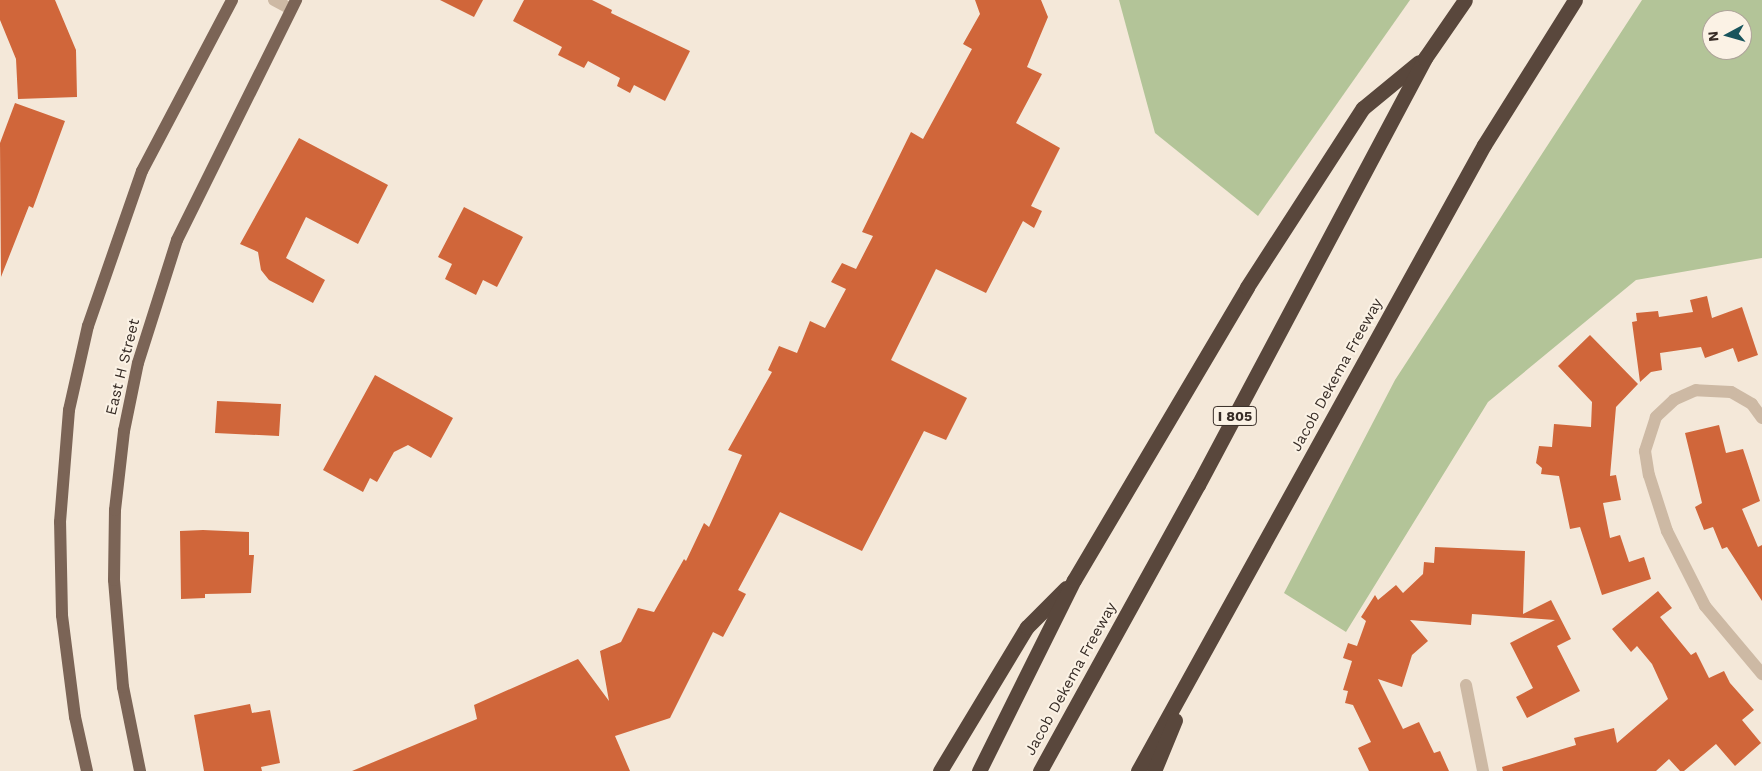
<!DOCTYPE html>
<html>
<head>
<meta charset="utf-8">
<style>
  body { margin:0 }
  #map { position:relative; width:1762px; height:771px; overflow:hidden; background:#f4e8d9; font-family:"Work Sans",sans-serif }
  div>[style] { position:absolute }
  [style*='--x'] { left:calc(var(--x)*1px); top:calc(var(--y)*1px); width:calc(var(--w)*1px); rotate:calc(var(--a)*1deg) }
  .green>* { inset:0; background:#b3c498 }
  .building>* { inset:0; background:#d0663a }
  .minor>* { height:12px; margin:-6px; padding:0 6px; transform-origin:6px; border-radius:6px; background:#cdb9a4 }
  .tertiary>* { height:12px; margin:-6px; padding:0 6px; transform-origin:6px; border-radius:6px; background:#cdb9a4 }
  .primary>* { height:12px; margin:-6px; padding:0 6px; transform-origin:6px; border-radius:6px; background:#7b6456 }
  .motorway>* { height:15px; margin:-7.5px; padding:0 7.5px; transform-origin:7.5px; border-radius:7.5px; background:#59473c }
  span { translate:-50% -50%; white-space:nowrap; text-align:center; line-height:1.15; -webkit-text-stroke:4px #fbf2e5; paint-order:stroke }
  .shield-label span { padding:1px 4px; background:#fbf2e5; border:1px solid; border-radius:4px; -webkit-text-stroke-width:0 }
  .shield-label { font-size:14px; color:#372c26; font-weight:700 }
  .street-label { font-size:15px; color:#372c26 }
  .north { position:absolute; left:1702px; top:10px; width:50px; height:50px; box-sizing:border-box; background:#fbf2e5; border:1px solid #ada399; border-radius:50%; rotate:264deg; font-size:14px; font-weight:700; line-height:20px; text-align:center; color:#372c26 }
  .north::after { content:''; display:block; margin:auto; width:18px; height:22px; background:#18545c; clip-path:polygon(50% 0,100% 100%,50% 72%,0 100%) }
</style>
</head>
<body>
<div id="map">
  <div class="green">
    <div style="clip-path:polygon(1119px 0,1410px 0,1258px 216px,1155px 133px)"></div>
    <div style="clip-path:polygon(evenodd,1642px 0,1762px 0,1762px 258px,1636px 280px,1488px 402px,1346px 632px,1284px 593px,1395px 380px,1642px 0,1712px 20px,1742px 20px,1742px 50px,1712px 50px,1712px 20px)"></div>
  </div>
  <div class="building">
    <div style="clip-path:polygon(0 0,55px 0,76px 50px,77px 97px,18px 99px,16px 59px,0 20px)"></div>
    <div style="clip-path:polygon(440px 0,483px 0,474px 17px)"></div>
    <div style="clip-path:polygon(524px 0,592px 0,612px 10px,611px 13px,690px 51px,665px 101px,634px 85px,630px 93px,617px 86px,620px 78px,588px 61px,584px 68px,558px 55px,562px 47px,513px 21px)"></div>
    <div style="clip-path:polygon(975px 0,1041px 0,1048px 17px,1027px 67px,1042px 74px,1016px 123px,1060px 148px,1031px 206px,1042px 211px,1034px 228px,1023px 221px,986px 293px,936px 269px,891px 360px,967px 398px,946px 440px,924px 431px,862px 551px,780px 512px,738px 590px,746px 594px,723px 637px,713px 632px,670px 718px,615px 736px,630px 771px,352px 771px,477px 719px,474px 705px,578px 659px,609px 701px,600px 651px,621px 642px,638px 608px,654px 612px,684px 559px,686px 561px,704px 523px,709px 527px,742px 455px,728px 450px,772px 372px,768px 370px,779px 346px,797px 353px,810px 321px,825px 328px,846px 289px,831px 282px,842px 263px,856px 269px,873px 236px,862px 232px,911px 132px,923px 139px,972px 49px,963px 44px,980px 14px)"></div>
    <div style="clip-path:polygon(15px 103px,65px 121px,33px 208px,29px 206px,1px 277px,0 143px)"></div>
    <div style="clip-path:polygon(299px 138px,388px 185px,358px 244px,306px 217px,286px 258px,325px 280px,313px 303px,269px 280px,261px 270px,258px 252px,240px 244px)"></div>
    <div style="clip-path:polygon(464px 207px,523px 237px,497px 287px,483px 280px,476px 295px,445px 279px,452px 264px,438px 257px)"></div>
    <div style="clip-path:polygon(1707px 296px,1712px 318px,1742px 307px,1758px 355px,1738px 362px,1733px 348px,1705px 358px,1701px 347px,1660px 353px,1662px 370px,1651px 372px,1640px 382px,1632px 322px,1637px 321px,1636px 313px,1658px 311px,1659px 317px,1693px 312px,1690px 300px)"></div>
    <div style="clip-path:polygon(1590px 335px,1638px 384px,1616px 407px,1610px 476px,1616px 475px,1621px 500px,1603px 503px,1610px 538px,1620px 535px,1629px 562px,1644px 557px,1651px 579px,1602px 595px,1580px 527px,1570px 529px,1559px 476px,1541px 474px,1542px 468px,1536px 463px,1539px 446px,1552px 447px,1554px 424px,1591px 427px,1592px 402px,1558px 366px)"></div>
    <div style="clip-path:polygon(375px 375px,453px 418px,431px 458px,408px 445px,394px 452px,377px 482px,370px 478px,363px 492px,323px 470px)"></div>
    <div style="clip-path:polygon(217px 401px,281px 404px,279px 436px,215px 433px)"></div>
    <div style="clip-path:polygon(1719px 425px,1726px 453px,1743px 449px,1760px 501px,1742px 509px,1758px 547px,1762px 545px,1762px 601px,1727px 547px,1722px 549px,1713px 527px,1704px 530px,1695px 507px,1702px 503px,1685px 433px)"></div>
    <div style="clip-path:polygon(203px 530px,249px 532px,249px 555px,254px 555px,251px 593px,205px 594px,205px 598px,181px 599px,180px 531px)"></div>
    <div style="clip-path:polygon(1435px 547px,1525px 551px,1523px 614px,1551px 600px,1571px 639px,1557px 646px,1580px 691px,1527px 718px,1516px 697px,1533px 688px,1510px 643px,1555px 620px,1472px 614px,1471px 625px,1410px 620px,1428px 641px,1412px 655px,1402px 687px,1378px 679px,1403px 729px,1419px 722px,1434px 753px,1440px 751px,1449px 771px,1369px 771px,1358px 748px,1371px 742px,1353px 705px,1345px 703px,1348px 691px,1343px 690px,1352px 661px,1343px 658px,1348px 643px,1357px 646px,1366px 621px,1361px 617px,1375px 595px,1378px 600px,1396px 585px,1403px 593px,1423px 574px,1424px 562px,1434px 563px)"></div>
    <div style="clip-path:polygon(1658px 591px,1672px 608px,1660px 617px,1691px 655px,1696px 652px,1709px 678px,1724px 671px,1730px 683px,1754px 710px,1742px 720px,1761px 743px,1735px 766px,1716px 744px,1684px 771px,1680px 771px,1669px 759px,1656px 771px,1503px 771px,1502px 767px,1576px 745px,1574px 738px,1614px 728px,1617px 743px,1668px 699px,1652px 664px,1637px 646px,1631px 652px,1612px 629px)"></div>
    <div style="clip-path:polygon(250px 704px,252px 713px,270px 710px,280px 763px,261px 767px,262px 771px,204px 771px,194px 715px)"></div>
  </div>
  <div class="minor">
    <div style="--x:1762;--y:418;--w:17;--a:-126"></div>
    <div style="--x:1752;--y:404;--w:24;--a:-150"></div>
    <div style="--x:1731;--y:392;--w:35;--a:-177"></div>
    <div style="--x:1696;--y:390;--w:24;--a:156"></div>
    <div style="--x:1674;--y:400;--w:25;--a:137"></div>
    <div style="--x:1656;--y:417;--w:36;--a:108"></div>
    <div style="--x:1645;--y:451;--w:24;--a:81"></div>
    <div style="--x:1649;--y:475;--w:59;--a:72.2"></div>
    <div style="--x:1667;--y:531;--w:84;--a:63.1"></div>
    <div style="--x:1705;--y:606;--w:89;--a:50"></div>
    <div style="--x:1466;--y:685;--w:88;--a:78.8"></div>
  </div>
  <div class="tertiary">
    <div style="--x:274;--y:0;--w:19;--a:28"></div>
  </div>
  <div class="primary">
    <div style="--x:87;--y:771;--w:55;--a:-102.5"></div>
    <div style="--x:75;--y:717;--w:103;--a:-97.3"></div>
    <div style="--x:62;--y:615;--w:93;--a:-91.2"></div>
    <div style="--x:60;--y:522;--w:112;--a:-85.4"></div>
    <div style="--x:69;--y:410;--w:86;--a:-77.3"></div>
    <div style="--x:88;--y:326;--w:164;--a:-70.8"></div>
    <div style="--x:142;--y:171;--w:193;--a:-62.2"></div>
    <div style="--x:140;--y:771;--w:86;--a:-101.4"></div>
    <div style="--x:123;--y:687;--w:107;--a:-94.8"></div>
    <div style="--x:114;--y:580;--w:70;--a:-89.2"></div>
    <div style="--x:115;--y:510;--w:80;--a:-83.5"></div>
    <div style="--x:124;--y:431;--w:69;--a:-78.4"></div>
    <div style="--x:138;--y:363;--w:129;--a:-72.4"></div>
    <div style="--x:177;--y:240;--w:268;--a:-63.6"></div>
  </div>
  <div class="motorway">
    <div style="--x:940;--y:771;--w:168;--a:-58.9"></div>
    <div style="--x:1027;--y:627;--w:55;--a:-45"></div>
    <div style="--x:979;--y:771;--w:213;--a:-63.6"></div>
    <div style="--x:1074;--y:580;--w:340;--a:-59.4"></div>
    <div style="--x:1247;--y:287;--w:213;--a:-57.1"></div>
    <div style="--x:1363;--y:108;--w:72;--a:-39.4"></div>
    <div style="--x:1040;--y:771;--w:327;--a:-61.1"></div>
    <div style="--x:1198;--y:485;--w:484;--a:-62"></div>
    <div style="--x:1425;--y:58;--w:70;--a:-55.4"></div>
    <div style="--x:1138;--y:771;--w:715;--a:-61.07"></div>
    <div style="--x:1484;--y:145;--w:171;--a:-57.9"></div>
    <div style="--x:1154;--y:771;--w:55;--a:-67.6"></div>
  </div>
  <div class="shield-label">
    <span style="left:1235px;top:416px">I 805</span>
  </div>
  <div class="street-label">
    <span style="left:123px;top:367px;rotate:-76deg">East H Street</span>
    <span style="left:1337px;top:375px;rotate:-61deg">Jacob Dekema Freeway</span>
    <span style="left:1071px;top:679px;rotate:-61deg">Jacob Dekema Freeway</span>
  </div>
  <div class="north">N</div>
</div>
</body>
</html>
